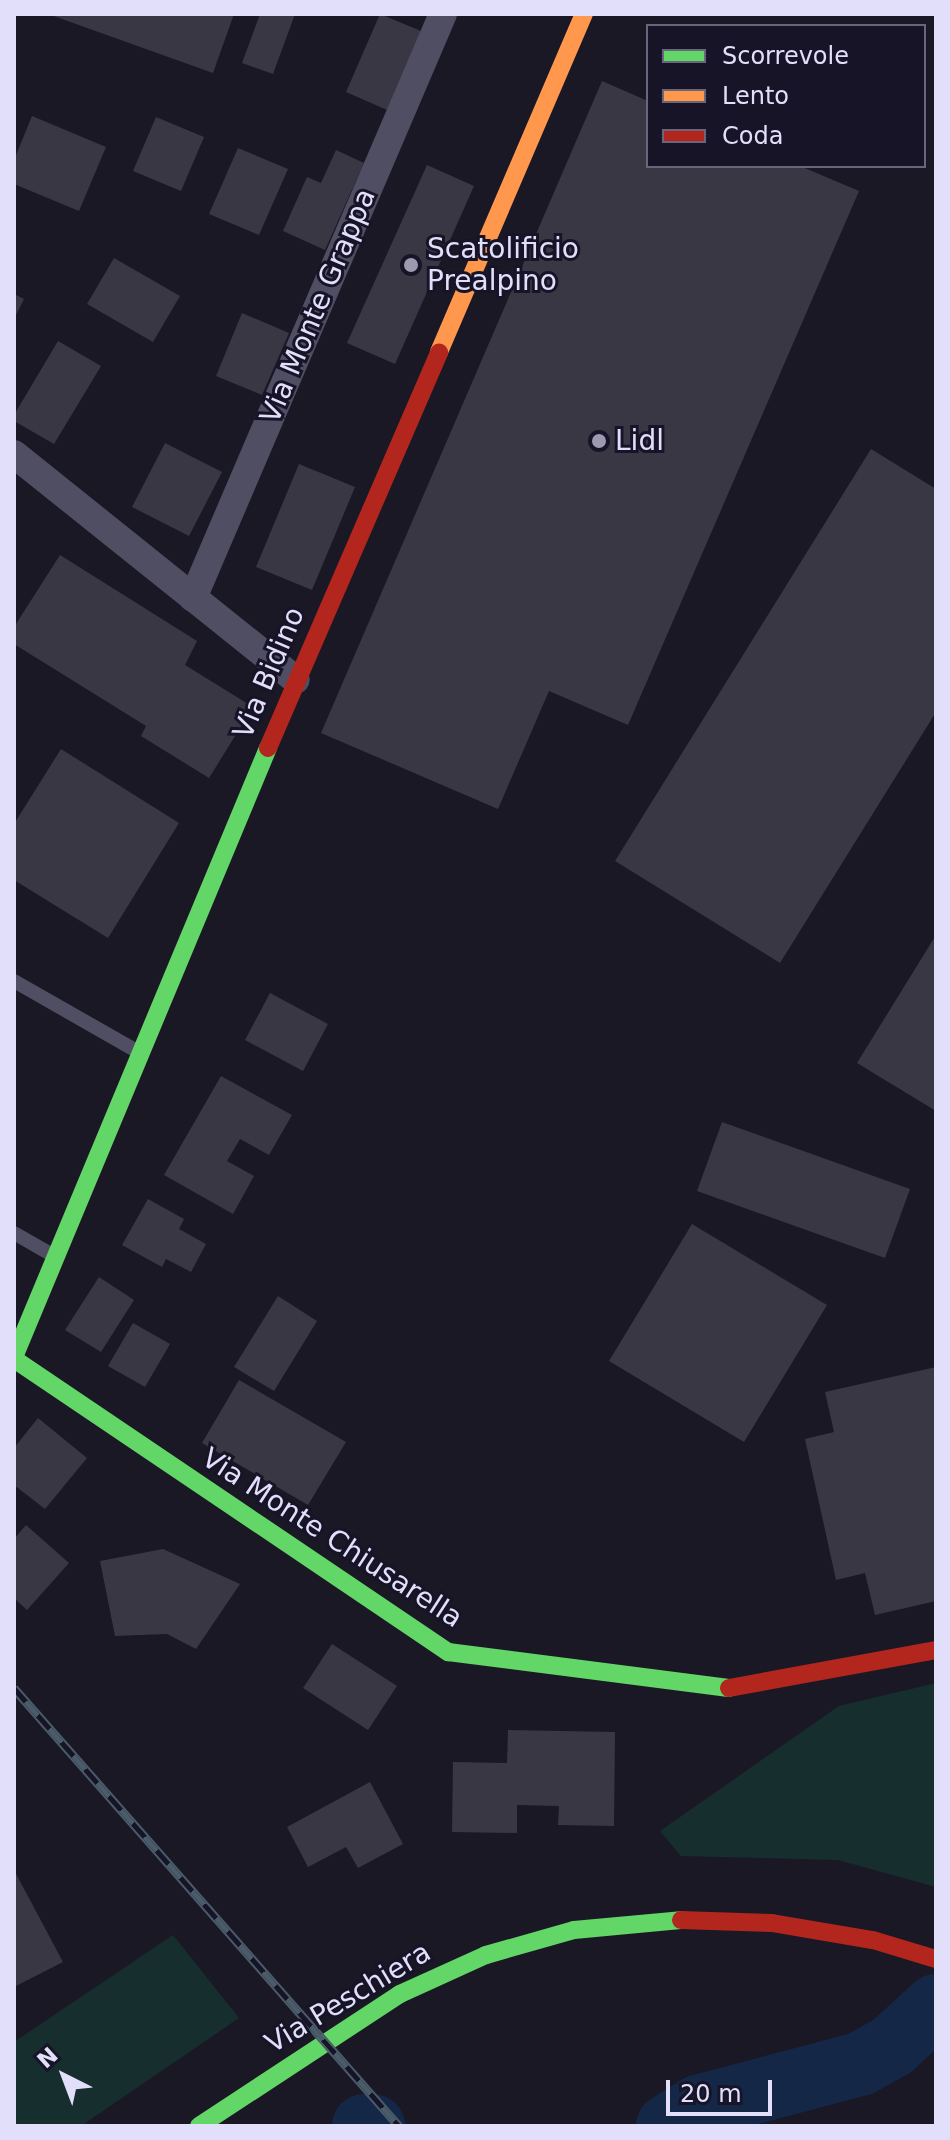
<!DOCTYPE html>
<html>
<head>
<meta charset="utf-8">
<style>
  body { margin:0 }
  #map { position:relative; width:950px; height:2140px; overflow:hidden; background:#1a1824; font-family:"DejaVu Sans",sans-serif }
  div>[style] { position:absolute }
  [style*='--x'] { left:calc(var(--x)*1px); top:calc(var(--y)*1px); width:calc(var(--w)*1px); rotate:calc(var(--a)*1deg) }
  .green>* { inset:0; background:#172e2f }
  .river>* { height:64px; margin:-32px; padding:0 32px; transform-origin:32px; border-radius:32px; background:#152747 }
  .building>* { inset:0; background:#3a3745 }
  .lane>* { height:14px; margin:-7px; padding:0 7px; transform-origin:7px; border-radius:7px; background:#504e63 }
  .street>* { height:28px; margin:-14px; padding:0 14px; transform-origin:14px; border-radius:14px; background:#504e63 }
  .fast>* { height:18px; margin:-9px; padding:0 9px; transform-origin:9px; border-radius:9px; background:#63d668 }
  .slow>* { height:18px; margin:-9px; padding:0 9px; transform-origin:9px; border-radius:9px; background:#ff974d }
  .jam>* { height:18px; margin:-9px; padding:0 9px; transform-origin:9px; border-radius:9px; background:#b3261e }
  .rail>* { height:9px; margin-top:-4.5px; transform-origin:0; background:repeating-linear-gradient(90deg,#171428 0 18px,#4a5b6a 0 36px); box-sizing:border-box; border-block:2px solid #4a5b6a }
  .dots>* { width:22px; height:22px; translate:-50% -50%; box-sizing:border-box; border:4px solid #171428; border-radius:50% }
  span { translate:-50% -50%; white-space:nowrap; text-align:center; line-height:1.15; -webkit-text-stroke:6px #171428; paint-order:stroke }
  .poi-label { font-size:28px; color:#e2dffb }
  .left { translate:0 -50%; text-align:left }
  .street-label { font-size:28px; color:#e2dffb }
  .frame { position:absolute; inset:0; border:16px solid #e2dffb; pointer-events:none }
  .legend { position:absolute; left:646px; top:24px; width:280px; height:144px; box-sizing:border-box; background:#171428; border:2px solid #68657c; margin:0; padding:10px 14px; list-style:none; font-size:24px; color:#e2dffb }
  .legend li { display:flex; align-items:center; gap:16px; height:40px }
  .legend b { width:40px; border:2px solid #68657c }
  .north { position:absolute; left:24px; top:2036px; width:80px; height:80px; -webkit-text-stroke:6px #171428; paint-order:stroke; rotate:318deg; font-size:22px; font-weight:700; line-height:32px; text-align:center; color:#e2dffb }
  .north::after { content:''; display:block; margin:auto; width:28px; height:36px; background:#e2dffb; clip-path:polygon(50% 0,100% 100%,50% 72%,0 100%) }
  .scale { position:absolute; left:666px; top:2080px; width:106px; height:36px; box-sizing:border-box; border:4px solid #e2dffb; border-top:0; padding-left:10px; font-size:24px; line-height:28px; white-space:nowrap; color:#e2dffb; -webkit-text-stroke:6px #171428; paint-order:stroke }
</style>
</head>
<body>
<div id="map">
  <div class="green">
    <div style="clip-path:polygon(936px 1683px,936px 1887px,838px 1860px,681px 1856px,660px 1831px,839px 1706px)"></div>
    <div style="clip-path:polygon(173px 1935px,239px 2018px,81px 2126px,14px 2126px,14px 2042px)"></div>
  </div>
  <div class="river">
    <div style="--x:364;--y:2126;--w:9;--a:0"></div>
    <div style="--x:668;--y:2126;--w:36;--a:-32"></div>
    <div style="--x:698;--y:2107;--w:168;--a:-14.9"></div>
    <div style="--x:860;--y:2064;--w:35;--a:-29"></div>
    <div style="--x:891;--y:2047;--w:61;--a:-42.3"></div>
  </div>
  <div class="building">
    <div style="clip-path:polygon(48px 14px,234px 14px,213px 73px)"></div>
    <div style="clip-path:polygon(260px 14px,295px 14px,273px 74px,242px 63px)"></div>
    <div style="clip-path:polygon(380px 14px,421px 31px,387px 110px,346px 92px)"></div>
    <div style="clip-path:polygon(602px 81px,648px 101px,648px 166px,800px 166px,859px 191px,628px 725px,549px 691px,498px 809px,321px 733px)"></div>
    <div style="clip-path:polygon(32px 116px,106px 147px,79px 211px,14px 184px,14px 160px)"></div>
    <div style="clip-path:polygon(156px 117px,204px 137px,181px 191px,133px 171px)"></div>
    <div style="clip-path:polygon(238px 148px,288px 169px,259px 235px,209px 214px)"></div>
    <div style="clip-path:polygon(336px 150px,364px 163px,325px 250px,283px 231px,307px 177px,321px 183px)"></div>
    <div style="clip-path:polygon(427px 165px,474px 186px,395px 364px,347px 343px)"></div>
    <div style="clip-path:polygon(114px 258px,180px 296px,153px 342px,87px 304px)"></div>
    <div style="clip-path:polygon(14px 294px,24px 299px,14px 319px)"></div>
    <div style="clip-path:polygon(242px 313px,289px 333px,262px 395px,216px 376px)"></div>
    <div style="clip-path:polygon(58px 341px,101px 366px,54px 444px,14px 421px,14px 415px)"></div>
    <div style="clip-path:polygon(165px 443px,222px 472px,189px 536px,132px 507px)"></div>
    <div style="clip-path:polygon(871px 449px,936px 489px,936px 712px,780px 963px,615px 861px)"></div>
    <div style="clip-path:polygon(299px 464px,355px 487px,312px 590px,256px 567px)"></div>
    <div style="clip-path:polygon(60px 555px,197px 641px,185px 665px,253px 707px,209px 778px,141px 736px,146px 726px,14px 644px,14px 627px)"></div>
    <div style="clip-path:polygon(61px 749px,179px 823px,108px 938px,14px 880px,14px 824px)"></div>
    <div style="clip-path:polygon(936px 935px,936px 1111px,857px 1063px)"></div>
    <div style="clip-path:polygon(270px 993px,328px 1024px,303px 1071px,245px 1040px)"></div>
    <div style="clip-path:polygon(221px 1076px,292px 1115px,269px 1155px,240px 1139px,227px 1161px,254px 1176px,233px 1214px,164px 1175px)"></div>
    <div style="clip-path:polygon(722px 1122px,910px 1189px,885px 1258px,697px 1191px)"></div>
    <div style="clip-path:polygon(148px 1199px,184px 1219px,179px 1229px,206px 1244px,191px 1272px,166px 1259px,162px 1267px,122px 1245px)"></div>
    <div style="clip-path:polygon(692px 1224px,827px 1305px,744px 1442px,609px 1361px)"></div>
    <div style="clip-path:polygon(99px 1277px,134px 1300px,101px 1352px,65px 1330px)"></div>
    <div style="clip-path:polygon(278px 1296px,317px 1321px,274px 1391px,234px 1367px)"></div>
    <div style="clip-path:polygon(133px 1323px,170px 1344px,145px 1387px,108px 1366px)"></div>
    <div style="clip-path:polygon(936px 1367px,936px 1601px,875px 1615px,865px 1573px,836px 1580px,805px 1439px,834px 1432px,825px 1392px)"></div>
    <div style="clip-path:polygon(239px 1380px,346px 1442px,308px 1505px,202px 1443px)"></div>
    <div style="clip-path:polygon(38px 1418px,87px 1458px,45px 1509px,14px 1485px,14px 1448px)"></div>
    <div style="clip-path:polygon(26px 1525px,69px 1563px,27px 1610px,14px 1598px,14px 1539px)"></div>
    <div style="clip-path:polygon(163px 1549px,240px 1584px,196px 1649px,167px 1634px,115px 1636px,100px 1561px)"></div>
    <div style="clip-path:polygon(332px 1644px,397px 1686px,368px 1730px,303px 1688px)"></div>
    <div style="clip-path:polygon(508px 1730px,615px 1732px,614px 1826px,558px 1825px,559px 1806px,517px 1805px,517px 1833px,452px 1832px,453px 1762px,507px 1763px)"></div>
    <div style="clip-path:polygon(370px 1782px,403px 1844px,358px 1868px,346px 1847px,308px 1867px,287px 1827px)"></div>
    <div style="clip-path:polygon(14px 1870px,63px 1962px,14px 1987px)"></div>
  </div>
  <div class="lane">
    <div style="--x:14;--y:981;--w:139;--a:29.7"></div>
    <div style="--x:14;--y:1233;--w:46;--a:29.9"></div>
  </div>
  <div class="street">
    <div style="--x:14;--y:454;--w:361;--a:38.7"></div>
    <div style="--x:193;--y:598;--w:635;--a:-66.83"></div>
  </div>
  <div class="fast">
    <div style="--x:14;--y:1357;--w:660;--a:-67.36"></div>
    <div style="--x:14;--y:1359;--w:524;--a:34.02"></div>
    <div style="--x:448;--y:1652;--w:283;--a:7.3"></div>
    <div style="--x:199;--y:2126;--w:240;--a:-33.3"></div>
    <div style="--x:400;--y:1994;--w:94;--a:-24.4"></div>
    <div style="--x:486;--y:1955;--w:91;--a:-15.9"></div>
    <div style="--x:574;--y:1930;--w:107;--a:-5.3"></div>
  </div>
  <div class="slow">
    <div style="--x:439;--y:352;--w:368;--a:-66.8"></div>
  </div>
  <div class="jam">
    <div style="--x:268;--y:748;--w:431;--a:-66.6"></div>
    <div style="--x:729;--y:1688;--w:210;--a:-10.4"></div>
    <div style="--x:681;--y:1920;--w:91;--a:1.9"></div>
    <div style="--x:772;--y:1923;--w:102;--a:9.6"></div>
    <div style="--x:873;--y:1940;--w:66;--a:16.8"></div>
  </div>
  <div class="rail">
    <div style="--x:14;--y:1688;--w:583;--a:48.68"></div>
  </div>
  <div class="dots">
    <div style="left:411px;top:265px;background:#9c99b0"></div>
    <div style="left:599px;top:441px;background:#9c99b0"></div>
  </div>
  <div class="poi-label">
    <span class="left" style="left:427px;top:265px">Scatolificio<br>Prealpino</span>
    <span class="left" style="left:615px;top:441px">Lidl</span>
  </div>
  <div class="street-label">
    <span style="left:318px;top:306px;rotate:-67deg">Via Monte Grappa</span>
    <span style="left:269px;top:673px;rotate:-67deg">Via Bidino</span>
    <span style="left:332px;top:1538px;rotate:33deg">Via Monte Chiusarella</span>
    <span style="left:348px;top:1998px;rotate:-31deg">Via Peschiera</span>
  </div>
  <div class="frame"></div>
  <ul class="legend">
  <li><b style="height:10px;background:#63d668"></b>Scorrevole</li>
  <li><b style="height:10px;background:#ff974d"></b>Lento</li>
  <li><b style="height:10px;background:#b3261e"></b>Coda</li>
  </ul>
  <div class="north">N</div>
  <div class="scale">20 m</div>
</div>
</body>
</html>
